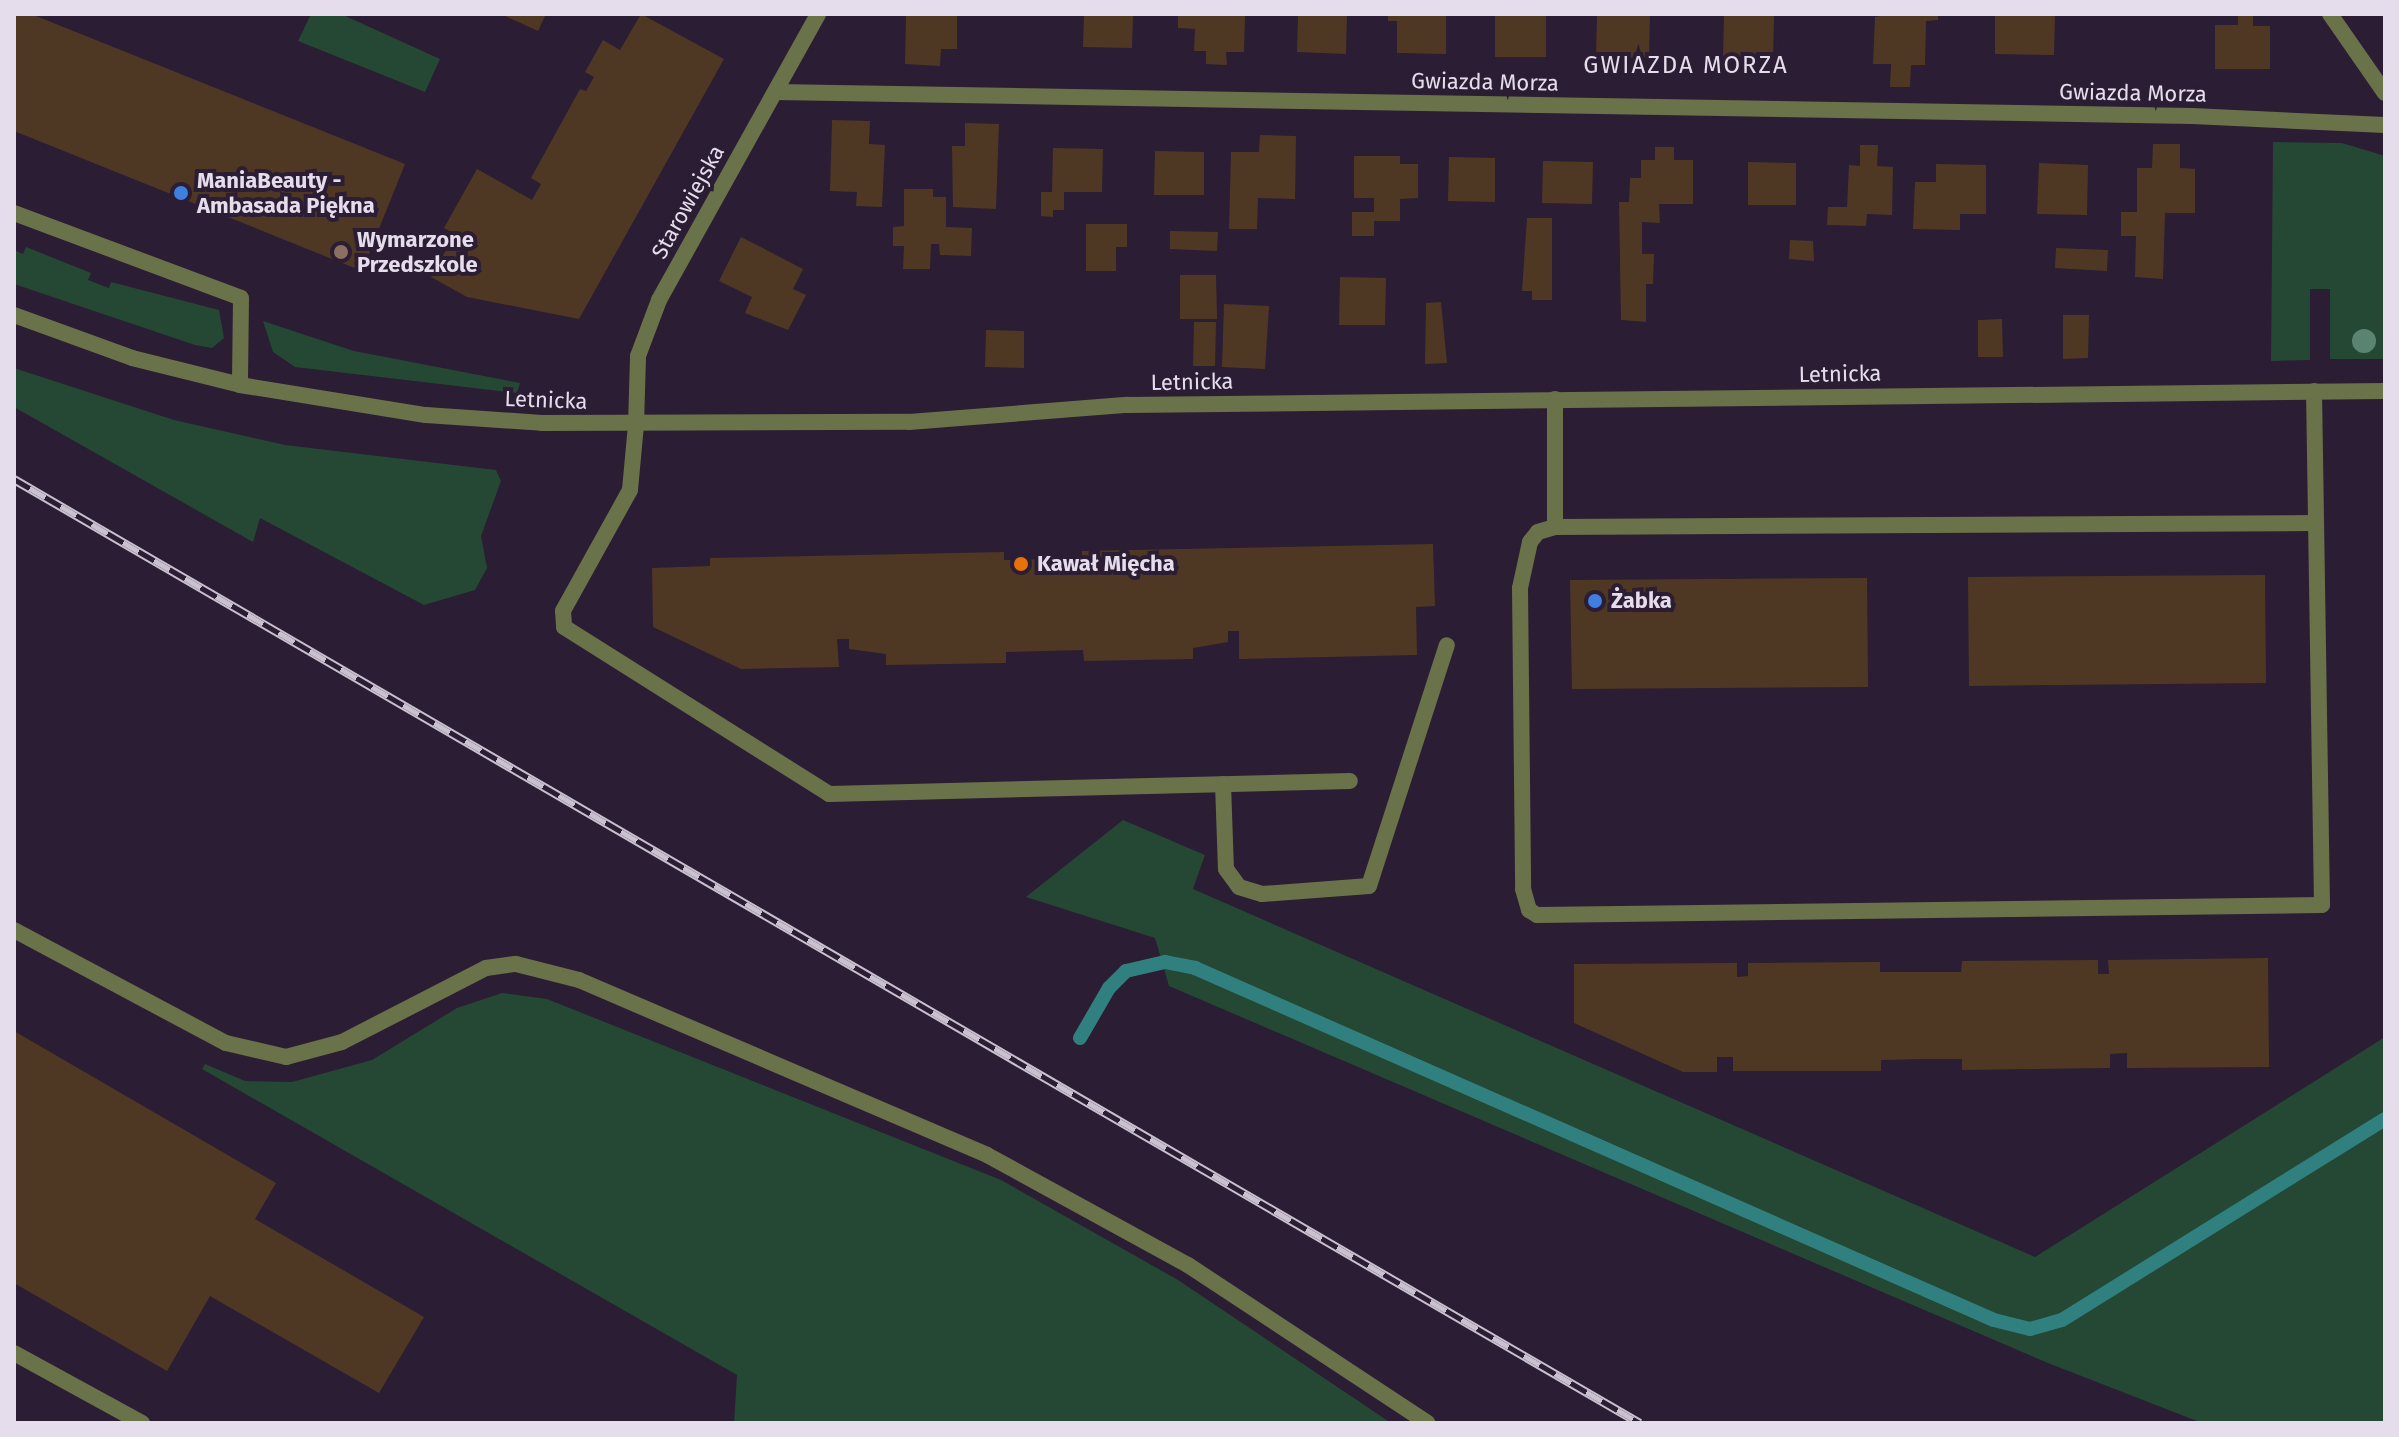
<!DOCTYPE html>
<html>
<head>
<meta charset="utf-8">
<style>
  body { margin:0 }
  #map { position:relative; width:2399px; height:1437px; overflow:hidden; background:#2b1d33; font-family:"Fira Sans",sans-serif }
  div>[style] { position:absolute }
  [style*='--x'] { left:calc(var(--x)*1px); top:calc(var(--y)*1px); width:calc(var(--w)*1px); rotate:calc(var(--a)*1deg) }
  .green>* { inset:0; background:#244834 }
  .stream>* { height:14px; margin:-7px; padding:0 7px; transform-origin:7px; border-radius:7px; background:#318080 }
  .building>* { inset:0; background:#4e3824 }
  .service>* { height:16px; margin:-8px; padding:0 8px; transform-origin:8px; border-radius:8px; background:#697249 }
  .minor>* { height:16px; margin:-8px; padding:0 8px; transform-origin:8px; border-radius:8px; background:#697249 }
  .rail>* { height:9px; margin-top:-4.5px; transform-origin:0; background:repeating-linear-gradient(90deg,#2b1d33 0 18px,#c9c0d0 0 36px); box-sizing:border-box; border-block:2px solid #c9c0d0 }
  .trees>* { width:24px; height:24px; margin:-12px; border-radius:50%; background:#5b8372 }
  .dots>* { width:22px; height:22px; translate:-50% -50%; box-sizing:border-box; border:4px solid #2b1d33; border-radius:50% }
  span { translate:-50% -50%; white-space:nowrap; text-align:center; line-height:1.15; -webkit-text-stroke:8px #2b1d33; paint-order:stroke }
  .street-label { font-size:22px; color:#e5ddec }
  .poi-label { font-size:22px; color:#e5ddec; font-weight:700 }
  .left { translate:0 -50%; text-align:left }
  .neighbourhood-label { font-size:24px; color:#e5ddec; letter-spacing:2px }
  .frame { position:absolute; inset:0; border:16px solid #e5ddec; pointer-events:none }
</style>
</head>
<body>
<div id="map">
  <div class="green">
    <div style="clip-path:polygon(311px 14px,341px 14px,440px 59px,425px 92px,298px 41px)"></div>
    <div style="clip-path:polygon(2273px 142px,2342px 143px,2385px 156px,2385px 359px,2330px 359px,2330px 289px,2310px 289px,2310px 360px,2271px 361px)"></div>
    <div style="clip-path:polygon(26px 247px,91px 273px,88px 280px,109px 288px,111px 282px,219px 310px,224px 338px,212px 348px,195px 345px,14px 284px,14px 250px,23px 254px)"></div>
    <div style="clip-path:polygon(263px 321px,354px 351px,520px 383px,517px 393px,295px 367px,273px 352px)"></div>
    <div style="clip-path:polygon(14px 368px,174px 420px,285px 445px,496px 470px,501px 481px,481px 536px,487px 568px,475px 590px,424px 605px,260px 518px,253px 542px,14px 407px)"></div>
    <div style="clip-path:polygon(1123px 820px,1205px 855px,1193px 889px,2035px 1257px,2385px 1037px,2385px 1423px,2202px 1423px,2048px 1363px,1169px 986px,1155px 938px,1026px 897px)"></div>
    <div style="clip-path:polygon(502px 993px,547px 999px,1001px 1180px,1178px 1280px,1391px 1423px,734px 1423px,737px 1375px,202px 1069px,205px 1064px,245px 1081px,292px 1082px,372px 1060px,457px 1008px)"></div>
  </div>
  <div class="stream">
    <div style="--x:1080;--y:1038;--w:58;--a:-59.9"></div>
    <div style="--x:1109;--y:988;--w:24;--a:-45"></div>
    <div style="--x:1126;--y:971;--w:40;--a:-13"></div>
    <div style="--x:1165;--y:962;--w:31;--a:11"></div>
    <div style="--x:1195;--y:968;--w:873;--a:23.78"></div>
    <div style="--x:1994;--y:1320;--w:37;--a:14"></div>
    <div style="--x:2030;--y:1329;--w:33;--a:-16"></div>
    <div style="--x:2062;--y:1320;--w:380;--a:-31.9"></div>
  </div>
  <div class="building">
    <div style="clip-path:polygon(14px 14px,31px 14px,405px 164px,362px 271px,14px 131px)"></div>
    <div style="clip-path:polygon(501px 14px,546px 14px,538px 31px)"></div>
    <div style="clip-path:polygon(641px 14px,724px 59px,579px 319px,467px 297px,431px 277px,455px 234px,444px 228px,477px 169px,532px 200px,541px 184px,531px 178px,580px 89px,586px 91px,594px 77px,585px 72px,603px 40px,620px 50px)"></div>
    <div style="clip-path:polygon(906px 14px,957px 14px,957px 49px,941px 49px,940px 66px,905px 64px)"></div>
    <div style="clip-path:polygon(1084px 14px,1133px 14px,1132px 48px,1083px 47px)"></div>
    <div style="clip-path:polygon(1178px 14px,1245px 14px,1244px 52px,1226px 52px,1227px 65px,1206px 64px,1206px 51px,1194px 51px,1195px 29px,1178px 28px)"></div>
    <div style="clip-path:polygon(1298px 14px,1347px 14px,1346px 54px,1297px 52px)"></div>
    <div style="clip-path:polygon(1388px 14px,1446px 14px,1446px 54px,1397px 53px,1397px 21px,1388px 21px)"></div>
    <div style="clip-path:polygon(1495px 14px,1546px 14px,1546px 57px,1495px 57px)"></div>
    <div style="clip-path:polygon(1597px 14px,1650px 14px,1649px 58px,1596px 57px)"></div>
    <div style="clip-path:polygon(1724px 14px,1774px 15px,1773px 61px,1723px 59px)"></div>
    <div style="clip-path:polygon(1893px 14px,1938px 14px,1938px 20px,1926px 21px,1925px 65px,1911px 65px,1910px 87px,1890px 87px,1891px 64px,1873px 64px,1875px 17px)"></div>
    <div style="clip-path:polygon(1995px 14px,2055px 14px,2054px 55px,1995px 54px)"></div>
    <div style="clip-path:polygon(2238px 15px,2253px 15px,2253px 26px,2270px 26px,2270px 69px,2215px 69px,2215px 25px,2238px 25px)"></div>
    <div style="clip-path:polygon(832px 120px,870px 121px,869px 144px,885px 145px,882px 207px,856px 206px,857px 192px,830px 191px)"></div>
    <div style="clip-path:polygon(965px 123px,999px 124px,996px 209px,953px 207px,952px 146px,965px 146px)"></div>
    <div style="clip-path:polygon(1260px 135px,1296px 136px,1295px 199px,1258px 198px,1257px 229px,1229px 229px,1231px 152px,1259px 152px)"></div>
    <div style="clip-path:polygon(2153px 144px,2180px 144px,2180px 168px,2195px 169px,2195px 213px,2165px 213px,2163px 279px,2135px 277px,2136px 236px,2121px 236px,2121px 212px,2137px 212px,2137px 168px,2152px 168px)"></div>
    <div style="clip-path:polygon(1860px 145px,1878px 145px,1877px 166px,1893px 167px,1892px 215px,1867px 214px,1866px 226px,1827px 225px,1828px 207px,1847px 207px,1849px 165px,1860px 166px)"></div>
    <div style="clip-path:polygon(1655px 147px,1674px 147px,1674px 160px,1693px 160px,1693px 204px,1659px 204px,1660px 223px,1642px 222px,1642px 254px,1654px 254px,1653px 284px,1646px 284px,1646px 322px,1621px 320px,1619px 202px,1629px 202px,1630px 178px,1641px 178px,1641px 160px,1655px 160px)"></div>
    <div style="clip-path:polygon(1053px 148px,1103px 149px,1102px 192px,1064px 192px,1064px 210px,1053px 210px,1053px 217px,1041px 216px,1041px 192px,1052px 192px)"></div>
    <div style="clip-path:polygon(1155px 151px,1204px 152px,1204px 195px,1154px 195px)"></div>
    <div style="clip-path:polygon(1354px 156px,1400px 156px,1400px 164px,1418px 164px,1418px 198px,1400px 199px,1400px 221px,1374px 221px,1374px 236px,1352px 236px,1352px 212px,1374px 212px,1374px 198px,1354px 198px)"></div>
    <div style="clip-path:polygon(1449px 157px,1495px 158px,1495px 202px,1448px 201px)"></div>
    <div style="clip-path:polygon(1543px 161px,1593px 162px,1592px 204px,1542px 203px)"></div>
    <div style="clip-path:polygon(1748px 162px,1796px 163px,1796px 205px,1748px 205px)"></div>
    <div style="clip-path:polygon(2039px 163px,2088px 165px,2087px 215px,2037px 214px)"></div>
    <div style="clip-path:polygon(1936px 164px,1986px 165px,1986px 214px,1960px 214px,1960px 230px,1913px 229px,1915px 182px,1936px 182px)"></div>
    <div style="clip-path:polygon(904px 189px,933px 189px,933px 197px,946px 197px,946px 227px,972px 228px,971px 256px,940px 255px,939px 244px,931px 244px,930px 269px,903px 269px,904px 246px,893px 246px,893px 227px,904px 226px)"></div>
    <div style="clip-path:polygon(1527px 218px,1552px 218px,1552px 300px,1532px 300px,1532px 291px,1522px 291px)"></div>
    <div style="clip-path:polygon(1086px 224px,1127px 224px,1127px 247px,1116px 247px,1116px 271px,1086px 271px)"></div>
    <div style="clip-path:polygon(1170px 231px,1218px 232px,1217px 251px,1170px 249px)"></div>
    <div style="clip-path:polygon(741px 237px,803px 269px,793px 289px,806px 295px,788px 330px,745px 313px,752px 297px,719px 281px)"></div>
    <div style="clip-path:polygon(1790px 240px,1813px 241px,1814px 261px,1789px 259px)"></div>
    <div style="clip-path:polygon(2056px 248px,2108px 250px,2107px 271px,2055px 268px)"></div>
    <div style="clip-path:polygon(1180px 275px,1216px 275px,1217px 319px,1180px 319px)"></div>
    <div style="clip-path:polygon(1340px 277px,1386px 278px,1385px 325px,1339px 325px)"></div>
    <div style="clip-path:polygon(1441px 302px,1447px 363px,1425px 364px,1426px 303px)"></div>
    <div style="clip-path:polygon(1224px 304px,1269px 306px,1265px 369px,1222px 367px)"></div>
    <div style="clip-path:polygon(2063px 315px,2089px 315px,2088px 358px,2063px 359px)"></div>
    <div style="clip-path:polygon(2002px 319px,2003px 357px,1978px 357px,1978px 320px)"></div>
    <div style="clip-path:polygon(1194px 322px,1216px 322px,1215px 366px,1193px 366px)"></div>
    <div style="clip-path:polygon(986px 330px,1024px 331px,1024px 368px,985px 367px)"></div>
    <div style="clip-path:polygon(1433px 544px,1435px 606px,1416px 607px,1417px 655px,1239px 659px,1239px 631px,1228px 631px,1228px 642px,1193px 648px,1193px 659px,1084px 661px,1083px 650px,1006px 652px,1006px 663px,886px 665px,886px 654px,849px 649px,849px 639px,837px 639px,839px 667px,741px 669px,653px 627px,652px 568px,710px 566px,710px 558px,1004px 552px,1004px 560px,1082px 559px,1082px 551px)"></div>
    <div style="clip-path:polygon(2265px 575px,2266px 683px,1969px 686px,1968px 577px)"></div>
    <div style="clip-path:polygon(1867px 578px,1868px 687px,1572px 689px,1570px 580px)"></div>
    <div style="clip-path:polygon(2268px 958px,2269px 1067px,2127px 1068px,2127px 1053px,2110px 1054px,2110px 1068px,1962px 1070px,1962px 1059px,1922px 1059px,1881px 1060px,1881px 1071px,1733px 1071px,1733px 1057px,1717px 1057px,1717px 1072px,1683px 1072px,1574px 1023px,1574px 964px,1737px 963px,1737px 977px,1748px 976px,1748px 963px,1880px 962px,1880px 972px,1961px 972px,1962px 961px,2098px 960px,2098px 974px,2109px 974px,2108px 960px)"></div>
    <div style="clip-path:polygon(14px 1031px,276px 1183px,255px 1219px,424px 1317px,379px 1393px,210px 1296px,167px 1371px,14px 1283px)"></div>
  </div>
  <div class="service">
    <div style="--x:1555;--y:399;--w:128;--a:90"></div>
    <div style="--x:1555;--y:527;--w:760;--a:-0.3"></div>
    <div style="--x:636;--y:425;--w:65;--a:95.3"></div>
    <div style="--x:630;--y:490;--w:138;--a:119"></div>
    <div style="--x:563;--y:611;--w:16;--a:86"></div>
    <div style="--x:564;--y:627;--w:313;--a:32.2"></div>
    <div style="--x:829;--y:794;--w:521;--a:-1.43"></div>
    <div style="--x:1555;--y:527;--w:18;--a:164"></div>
    <div style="--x:1538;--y:532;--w:13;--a:129"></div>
    <div style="--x:1530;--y:542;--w:47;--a:102.3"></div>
    <div style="--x:1520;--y:588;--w:301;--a:89.4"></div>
    <div style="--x:1523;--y:889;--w:22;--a:74"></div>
    <div style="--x:1529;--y:910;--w:9;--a:32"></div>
    <div style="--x:1537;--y:915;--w:785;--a:-0.73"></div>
    <div style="--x:2322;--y:905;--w:514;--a:-90.89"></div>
    <div style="--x:1223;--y:784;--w:85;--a:88"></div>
    <div style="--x:1226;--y:869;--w:22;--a:54"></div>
    <div style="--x:1239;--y:887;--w:24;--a:17"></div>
    <div style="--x:1262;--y:894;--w:107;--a:-4.3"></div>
    <div style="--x:1369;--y:886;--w:253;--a:-72.1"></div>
    <div style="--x:14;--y:930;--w:240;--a:28.1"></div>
    <div style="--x:226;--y:1043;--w:62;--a:13.1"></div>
    <div style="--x:286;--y:1057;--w:58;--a:-15"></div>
    <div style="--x:342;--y:1042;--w:162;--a:-27.2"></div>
    <div style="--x:486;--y:968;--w:30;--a:-8"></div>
    <div style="--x:516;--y:964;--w:65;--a:14.3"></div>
    <div style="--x:579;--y:980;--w:444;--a:23.2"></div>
    <div style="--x:987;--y:1155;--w:229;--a:28.7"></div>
    <div style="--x:1188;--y:1265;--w:287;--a:33.4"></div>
    <div style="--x:14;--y:1353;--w:146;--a:28.7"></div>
  </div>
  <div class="minor">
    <div style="--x:2330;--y:14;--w:96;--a:55.2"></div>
    <div style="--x:775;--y:92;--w:1417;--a:0.97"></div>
    <div style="--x:2192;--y:116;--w:193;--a:2.7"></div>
    <div style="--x:14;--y:213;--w:242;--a:20.5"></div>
    <div style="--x:241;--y:298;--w:87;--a:90.7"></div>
    <div style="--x:14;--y:315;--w:126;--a:20"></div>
    <div style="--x:132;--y:358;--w:111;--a:14"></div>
    <div style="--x:240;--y:385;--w:188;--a:9.2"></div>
    <div style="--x:426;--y:415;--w:116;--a:3.9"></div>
    <div style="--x:542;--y:423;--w:367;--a:-0.2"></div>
    <div style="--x:909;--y:422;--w:219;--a:-4.5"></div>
    <div style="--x:1127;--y:405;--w:1258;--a:-0.64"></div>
    <div style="--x:636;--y:425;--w:69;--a:-88.3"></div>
    <div style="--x:638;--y:356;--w:60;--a:-69.4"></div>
    <div style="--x:659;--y:300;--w:327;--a:-60.9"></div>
  </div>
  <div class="rail">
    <div style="--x:14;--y:479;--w:1880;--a:30.14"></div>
  </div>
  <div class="trees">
    <div style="left:2364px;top:341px"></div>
  </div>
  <div class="dots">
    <div style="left:181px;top:193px;background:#3f7fe0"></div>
    <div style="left:341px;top:252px;background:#8d6e63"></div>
    <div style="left:1021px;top:564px;background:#e8710a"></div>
    <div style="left:1595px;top:601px;background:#3f7fe0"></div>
  </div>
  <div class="street-label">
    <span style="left:1485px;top:82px;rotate:1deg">Gwiazda Morza</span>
    <span style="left:2133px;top:93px;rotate:1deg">Gwiazda Morza</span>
    <span style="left:688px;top:202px;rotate:-61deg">Starowiejska</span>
    <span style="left:1840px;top:374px;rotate:-1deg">Letnicka</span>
    <span style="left:1192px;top:382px;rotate:-1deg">Letnicka</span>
    <span style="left:546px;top:400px;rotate:2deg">Letnicka</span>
  </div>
  <div class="poi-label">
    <span class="left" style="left:197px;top:193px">ManiaBeauty -<br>Ambasada Piękna</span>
    <span class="left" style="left:357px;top:252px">Wymarzone<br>Przedszkole</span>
    <span class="left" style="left:1037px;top:564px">Kawał Mięcha</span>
    <span class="left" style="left:1611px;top:601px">Żabka</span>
  </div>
  <div class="neighbourhood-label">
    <span style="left:1686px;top:66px">GWIAZDA MORZA</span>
  </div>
  <div class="frame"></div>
</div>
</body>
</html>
